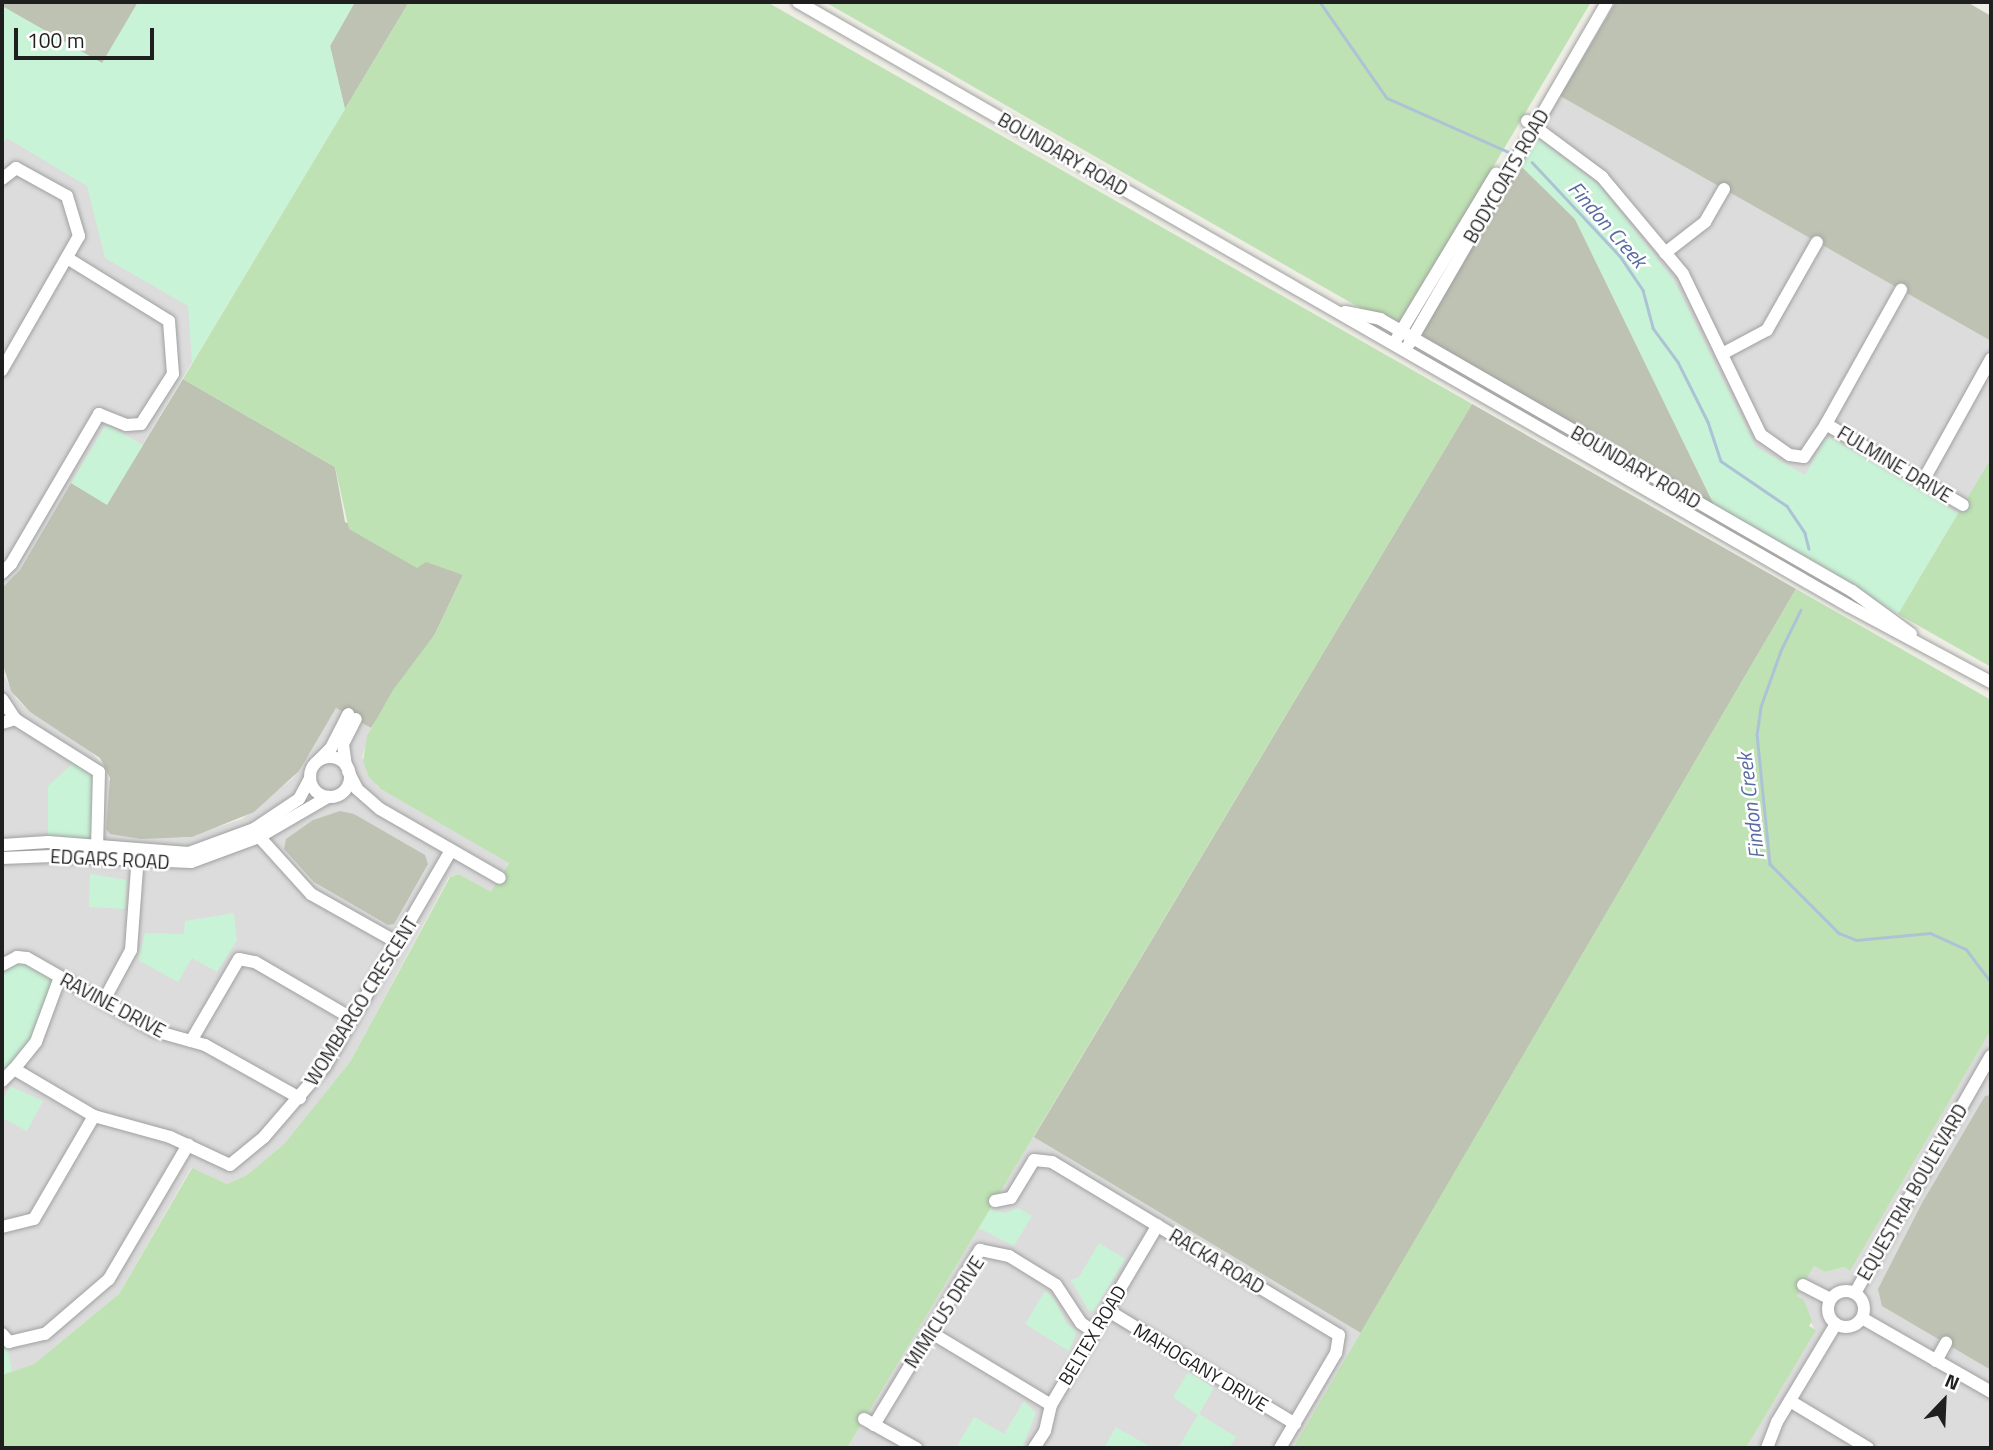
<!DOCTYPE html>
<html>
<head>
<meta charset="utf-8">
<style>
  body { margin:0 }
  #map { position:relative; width:1993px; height:1450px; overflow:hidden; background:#eeeee6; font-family:"Titillium Web",sans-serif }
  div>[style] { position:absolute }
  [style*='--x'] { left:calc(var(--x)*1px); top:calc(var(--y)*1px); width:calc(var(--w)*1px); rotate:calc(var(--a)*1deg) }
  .residential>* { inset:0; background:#dddcdc }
  .construction>* { inset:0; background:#bec2b3 }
  .grass>* { inset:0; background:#bee2b3 }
  .park>* { inset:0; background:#c9f3d7 }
  .stream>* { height:2.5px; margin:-1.25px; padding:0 1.25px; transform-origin:1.25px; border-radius:1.25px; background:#acc3d6 }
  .roads { filter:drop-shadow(0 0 2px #a0a0a0) drop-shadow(0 0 2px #a0a0a0) }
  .minor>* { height:12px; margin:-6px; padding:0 6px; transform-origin:6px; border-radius:6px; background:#fff }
  .minor>.ring { margin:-6px; padding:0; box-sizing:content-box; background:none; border:12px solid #fff; border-radius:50% }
  span { translate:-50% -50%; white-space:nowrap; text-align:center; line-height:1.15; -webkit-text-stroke:5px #fff; paint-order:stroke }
  .street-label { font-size:19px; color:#1f1f1f }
  .water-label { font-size:21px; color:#576aa3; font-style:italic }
  .frame { position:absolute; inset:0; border:4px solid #1f1f1f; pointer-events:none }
  .north { position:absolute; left:1909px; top:1366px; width:70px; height:70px; -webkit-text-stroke:5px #fff; paint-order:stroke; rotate:23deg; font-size:19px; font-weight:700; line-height:28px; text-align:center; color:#1f1f1f }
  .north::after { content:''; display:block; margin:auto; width:24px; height:32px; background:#1f1f1f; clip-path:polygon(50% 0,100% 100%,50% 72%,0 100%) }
  .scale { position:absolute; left:14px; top:28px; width:140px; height:32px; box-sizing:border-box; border:4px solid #1f1f1f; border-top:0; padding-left:9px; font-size:21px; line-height:24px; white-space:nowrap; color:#1f1f1f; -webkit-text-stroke:5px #fff; paint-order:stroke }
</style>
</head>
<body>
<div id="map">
  <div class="residential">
    <div style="clip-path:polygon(2px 2px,409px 2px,4px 675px,16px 698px,30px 712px,85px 746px,107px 768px,111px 789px,106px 829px,110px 834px,184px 838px,242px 819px,293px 778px,336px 708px,371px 728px,362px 757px,377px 786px,509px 862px,492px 893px,459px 874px,449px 877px,350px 1062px,284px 1144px,247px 1175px,227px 1184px,191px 1168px,119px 1294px,34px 1364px,2px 1375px)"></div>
    <div style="clip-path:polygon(1560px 96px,1991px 341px,1991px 458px,1898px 614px,1422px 332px)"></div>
    <div style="clip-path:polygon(1472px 404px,1796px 589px,1293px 1448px,847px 1448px)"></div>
    <div style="clip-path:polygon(1991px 1030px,1991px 1448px,1746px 1448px,1815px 1330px,1797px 1296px,1814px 1266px,1825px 1272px,1844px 1267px,1850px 1270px)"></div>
  </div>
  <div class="construction">
    <div style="clip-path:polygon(2px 2px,138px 2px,103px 64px,2px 6px)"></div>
    <div style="clip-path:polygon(355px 2px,409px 2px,345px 109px,330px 46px)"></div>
    <div style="clip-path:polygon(1616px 2px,1967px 2px,1991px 16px,1991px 341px,1560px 96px)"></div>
    <div style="clip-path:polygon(1520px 165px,1575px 219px,1717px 511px,1424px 344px,1422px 332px)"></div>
    <div style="clip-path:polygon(183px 379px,335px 467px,345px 522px,463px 575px,435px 634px,371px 728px,336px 708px,299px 771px,254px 812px,192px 837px,141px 839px,110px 834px,106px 829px,110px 778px,100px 758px,30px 712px,11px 691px,2px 661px,2px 588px,20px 570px,71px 483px,107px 504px)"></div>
    <div style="clip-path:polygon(1472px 404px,1796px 589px,1361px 1333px,1034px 1137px)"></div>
    <div style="clip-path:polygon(340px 811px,354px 814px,425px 855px,428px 864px,394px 924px,388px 925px,314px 882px,284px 849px,286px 839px,313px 820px)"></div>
    <div style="clip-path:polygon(1990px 1095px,1991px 1095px,1991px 1370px,1882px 1306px,1878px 1289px,1922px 1203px,1985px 1096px)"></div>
  </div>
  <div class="grass">
    <div style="clip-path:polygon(409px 2px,767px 2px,1472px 404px,847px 1448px,2px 1448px,2px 1375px,34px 1364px,119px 1294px,192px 1168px,227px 1184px,247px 1175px,284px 1144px,350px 1062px,450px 877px,459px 874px,491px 892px,509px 863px,381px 789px,369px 777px,363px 761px,367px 736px,393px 690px,435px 634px,463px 575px,426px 562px,417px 568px,349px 529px,335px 467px,183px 379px)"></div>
    <div style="clip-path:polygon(825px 2px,1591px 2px,1397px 329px)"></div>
    <div style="clip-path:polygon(1991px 458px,1991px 667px,1898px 614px)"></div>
    <div style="clip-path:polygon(1796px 589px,1991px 700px,1991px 1030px,1850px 1271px,1844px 1267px,1825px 1272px,1814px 1266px,1797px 1296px,1804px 1300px,1812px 1321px,1809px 1326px,1816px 1330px,1746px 1448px,1293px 1448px)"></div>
  </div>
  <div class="park">
    <div style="clip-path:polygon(138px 2px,355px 2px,330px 46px,345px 109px,192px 363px,188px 306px,105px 258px,87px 186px,7px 138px,2px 146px,2px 6px,102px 63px)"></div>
    <div style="clip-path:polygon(1536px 137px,1598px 184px,1674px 280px,1756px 447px,1805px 475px,1825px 439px,1831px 438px,1958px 513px,1898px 614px,1717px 511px,1575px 219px,1520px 165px)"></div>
    <div style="clip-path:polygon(110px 426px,143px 445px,107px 505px,71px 483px,104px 427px)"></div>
    <div style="clip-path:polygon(80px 757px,99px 772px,97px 846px,48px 842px,48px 786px)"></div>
    <div style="clip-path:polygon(90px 874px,127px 880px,125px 909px,89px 907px)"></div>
    <div style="clip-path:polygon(234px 913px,237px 940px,217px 972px,192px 958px,178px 982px,138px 960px,145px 933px,184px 934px,185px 921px)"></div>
    <div style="clip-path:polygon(17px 957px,60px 977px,36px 1042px,2px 1081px,2px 964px)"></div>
    <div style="clip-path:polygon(10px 1086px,43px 1101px,27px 1131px,2px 1118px,2px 1101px)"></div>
    <div style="clip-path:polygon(1018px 1208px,1032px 1216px,1014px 1246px,979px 1228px,990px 1209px,1005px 1213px)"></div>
    <div style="clip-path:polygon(1099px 1243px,1125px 1259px,1094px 1310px,1089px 1311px,1071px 1280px,1079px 1277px)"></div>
    <div style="clip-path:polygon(1045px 1291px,1054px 1298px,1067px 1324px,1077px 1330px,1069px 1351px,1025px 1324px)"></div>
    <div style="clip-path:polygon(2px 1318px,12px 1371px,2px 1375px)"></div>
    <div style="clip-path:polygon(1188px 1372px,1214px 1388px,1199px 1414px,1236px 1437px,1229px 1448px,1178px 1448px,1198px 1415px,1173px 1397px)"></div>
    <div style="clip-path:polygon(1024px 1401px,1036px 1413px,1022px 1448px,956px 1448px,974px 1417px,1004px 1434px)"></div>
    <div style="clip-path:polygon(1116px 1427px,1152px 1448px,1104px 1448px)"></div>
  </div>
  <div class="stream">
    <div style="--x:1320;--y:2;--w:117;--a:55.1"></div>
    <div style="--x:1387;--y:98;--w:133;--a:23.9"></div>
    <div style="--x:1532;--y:162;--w:129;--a:46.9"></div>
    <div style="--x:1620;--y:256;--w:41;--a:55.9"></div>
    <div style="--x:1643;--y:290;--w:39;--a:75"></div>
    <div style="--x:1653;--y:328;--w:42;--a:53.7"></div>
    <div style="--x:1678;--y:362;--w:67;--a:63.4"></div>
    <div style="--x:1708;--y:422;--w:41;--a:71.6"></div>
    <div style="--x:1721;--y:461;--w:80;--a:34.3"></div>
    <div style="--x:1787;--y:506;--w:32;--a:56"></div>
    <div style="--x:1805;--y:533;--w:16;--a:76"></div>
    <div style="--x:1801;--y:610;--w:46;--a:116"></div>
    <div style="--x:1781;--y:651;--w:59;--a:109.7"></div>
    <div style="--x:1761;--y:707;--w:27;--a:98"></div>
    <div style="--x:1757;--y:734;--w:131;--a:84.3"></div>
    <div style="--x:1770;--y:864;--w:98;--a:45"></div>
    <div style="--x:1839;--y:933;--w:18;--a:22"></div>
    <div style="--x:1856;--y:940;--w:74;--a:-5.4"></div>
    <div style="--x:1930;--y:933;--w:39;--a:24"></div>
    <div style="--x:1966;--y:949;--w:41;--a:52.9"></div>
  </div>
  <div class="roads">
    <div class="minor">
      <div style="--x:798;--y:2;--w:1212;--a:29.89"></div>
      <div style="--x:1849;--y:606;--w:161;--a:28.2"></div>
      <div style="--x:1527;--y:121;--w:94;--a:36.7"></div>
      <div style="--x:1602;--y:177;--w:126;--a:50.1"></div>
      <div style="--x:1683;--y:274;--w:179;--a:64.2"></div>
      <div style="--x:1761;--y:435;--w:35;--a:35"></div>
      <div style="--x:1790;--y:455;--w:14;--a:8"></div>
      <div style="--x:1804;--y:457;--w:40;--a:-56"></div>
      <div style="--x:1826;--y:424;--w:154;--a:-60.8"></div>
      <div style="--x:2;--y:179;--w:18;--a:-38"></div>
      <div style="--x:16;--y:168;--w:58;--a:28.8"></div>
      <div style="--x:67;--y:196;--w:42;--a:73.3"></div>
      <div style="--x:79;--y:236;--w:155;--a:119.9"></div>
      <div style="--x:1665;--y:253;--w:51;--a:-37.8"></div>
      <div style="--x:1705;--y:222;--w:38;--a:-60"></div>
      <div style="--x:1345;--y:312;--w:36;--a:11"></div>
      <div style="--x:1380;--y:319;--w:545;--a:29.95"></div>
      <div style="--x:1852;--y:591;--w:73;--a:36.1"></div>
      <div style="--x:1397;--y:338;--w:192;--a:-58.9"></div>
      <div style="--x:1409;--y:344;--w:395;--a:-59.9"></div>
      <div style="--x:1722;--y:354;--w:51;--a:-28.1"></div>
      <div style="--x:1767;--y:330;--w:101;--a:-60.4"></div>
      <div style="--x:1826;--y:424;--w:159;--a:30.6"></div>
      <div style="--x:1923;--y:481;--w:140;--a:-60.9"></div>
      <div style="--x:2;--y:573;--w:13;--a:-45"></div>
      <div style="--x:11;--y:564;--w:174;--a:-59.6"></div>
      <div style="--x:99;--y:414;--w:29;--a:22"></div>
      <div style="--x:126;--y:425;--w:15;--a:-4"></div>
      <div style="--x:141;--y:424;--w:59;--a:-57.4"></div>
      <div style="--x:173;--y:374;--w:53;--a:-94.3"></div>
      <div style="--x:169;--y:321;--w:120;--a:-148.3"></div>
      <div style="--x:2;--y:699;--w:24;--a:57"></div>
      <div style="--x:15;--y:719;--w:99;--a:32.2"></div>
      <div style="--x:99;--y:772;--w:74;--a:91.5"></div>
      <div style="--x:2;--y:723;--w:14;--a:-17"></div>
      <div class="ring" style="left:310px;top:757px;width:28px;height:28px"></div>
      <div style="--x:319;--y:760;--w:17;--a:-45"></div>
      <div style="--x:331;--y:748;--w:38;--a:-63"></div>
      <div style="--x:346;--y:766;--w:22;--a:-98"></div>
      <div style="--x:343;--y:744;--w:28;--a:-63"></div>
      <div style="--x:348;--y:771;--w:20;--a:63"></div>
      <div style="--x:357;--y:789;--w:30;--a:41"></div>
      <div style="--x:380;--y:809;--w:138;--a:29.9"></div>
      <div style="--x:254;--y:831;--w:85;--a:47.9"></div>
      <div style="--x:311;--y:894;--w:100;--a:29.4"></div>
      <div style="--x:2;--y:845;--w:46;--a:-3.7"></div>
      <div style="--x:48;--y:842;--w:141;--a:4.5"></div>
      <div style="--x:189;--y:853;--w:69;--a:-20.3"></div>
      <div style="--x:254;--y:829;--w:54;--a:-33.7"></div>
      <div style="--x:299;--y:799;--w:24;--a:-62"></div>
      <div style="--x:2;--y:858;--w:51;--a:-2.2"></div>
      <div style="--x:53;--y:856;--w:138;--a:2.5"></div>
      <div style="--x:191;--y:862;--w:72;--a:-20.2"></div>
      <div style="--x:259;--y:837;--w:80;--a:-30.1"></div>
      <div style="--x:2;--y:965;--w:17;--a:-28"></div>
      <div style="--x:17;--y:957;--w:10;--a:6"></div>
      <div style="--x:27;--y:958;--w:147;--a:29.7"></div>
      <div style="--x:155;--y:1031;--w:52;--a:15.6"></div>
      <div style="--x:205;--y:1045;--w:109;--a:29.2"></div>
      <div style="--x:60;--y:977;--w:69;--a:110.3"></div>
      <div style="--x:36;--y:1042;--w:35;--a:129"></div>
      <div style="--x:14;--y:1069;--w:93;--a:30.4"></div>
      <div style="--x:94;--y:1116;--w:79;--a:15.4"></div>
      <div style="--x:170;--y:1137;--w:66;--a:25"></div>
      <div style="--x:230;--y:1165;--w:44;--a:-39.5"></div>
      <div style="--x:264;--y:1137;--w:94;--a:-49.3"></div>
      <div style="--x:325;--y:1066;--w:250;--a:-59.7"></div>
      <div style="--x:103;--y:1002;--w:59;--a:-61.7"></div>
      <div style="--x:131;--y:950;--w:95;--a:-85.8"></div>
      <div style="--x:191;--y:1041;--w:95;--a:-59.7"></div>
      <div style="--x:239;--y:959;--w:16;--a:11"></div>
      <div style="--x:255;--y:962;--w:113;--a:30.2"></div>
      <div style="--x:2;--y:1081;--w:17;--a:-45"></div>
      <div style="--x:995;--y:1201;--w:16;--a:-11"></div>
      <div style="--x:1011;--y:1198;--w:44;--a:-58.8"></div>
      <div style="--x:1034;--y:1160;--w:18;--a:6"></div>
      <div style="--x:1052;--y:1162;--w:335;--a:31.1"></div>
      <div style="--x:1339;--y:1335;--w:18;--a:99"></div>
      <div style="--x:1336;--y:1353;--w:110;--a:120.5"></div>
      <div style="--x:2;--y:1227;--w:33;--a:-14"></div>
      <div style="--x:34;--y:1219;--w:119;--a:-59.8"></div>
      <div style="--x:1803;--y:1285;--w:30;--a:27"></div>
      <div class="ring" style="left:1828px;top:1291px;width:24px;height:24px"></div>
      <div style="--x:1855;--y:1293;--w:273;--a:-60.2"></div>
      <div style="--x:1107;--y:1310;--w:220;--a:31.2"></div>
      <div style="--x:1862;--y:1318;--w:149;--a:29.8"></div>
      <div style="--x:930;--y:1332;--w:141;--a:31.1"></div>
      <div style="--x:2;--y:1334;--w:11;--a:49"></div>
      <div style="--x:9;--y:1342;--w:37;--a:-13"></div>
      <div style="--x:45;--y:1334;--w:84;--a:-40.7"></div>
      <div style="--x:109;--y:1279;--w:156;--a:-59.5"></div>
      <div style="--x:1936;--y:1361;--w:21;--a:-61"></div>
      <div style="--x:1790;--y:1401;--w:91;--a:31.1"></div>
      <div style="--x:864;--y:1419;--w:60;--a:29.1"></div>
      <div style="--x:874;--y:1425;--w:205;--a:-58.8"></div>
      <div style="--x:980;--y:1250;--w:30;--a:12"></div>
      <div style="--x:1009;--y:1256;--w:55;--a:31.7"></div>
      <div style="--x:1056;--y:1285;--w:45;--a:56.7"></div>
      <div style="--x:1081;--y:1323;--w:16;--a:35"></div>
      <div style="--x:1034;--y:1448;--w:20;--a:-57"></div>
      <div style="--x:1045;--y:1431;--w:27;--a:-77"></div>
      <div style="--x:1051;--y:1405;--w:209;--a:-59.3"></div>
      <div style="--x:1767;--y:1448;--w:28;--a:-69"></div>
      <div style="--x:1777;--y:1422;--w:114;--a:-59"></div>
    </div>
  </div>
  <div class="street-label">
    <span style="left:1063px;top:154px;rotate:30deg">BOUNDARY ROAD</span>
    <span style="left:1506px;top:176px;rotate:-60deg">BODYCOATS ROAD</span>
    <span style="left:1895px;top:464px;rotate:31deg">FULMINE DRIVE</span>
    <span style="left:1636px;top:467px;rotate:30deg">BOUNDARY ROAD</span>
    <span style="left:110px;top:859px;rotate:3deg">EDGARS ROAD</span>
    <span style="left:361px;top:1001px;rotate:-58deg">WOMBARGO CRESCENT</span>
    <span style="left:113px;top:1005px;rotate:28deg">RAVINE DRIVE</span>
    <span style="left:1912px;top:1192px;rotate:-60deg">EQUESTRIA BOULEVARD</span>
    <span style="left:1217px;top:1261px;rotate:31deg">RACKA ROAD</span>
    <span style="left:944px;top:1312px;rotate:-57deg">MIMICUS DRIVE</span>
    <span style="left:1092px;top:1335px;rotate:-59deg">BELTEX ROAD</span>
    <span style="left:1201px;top:1367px;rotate:31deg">MAHOGANY DRIVE</span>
  </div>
  <div class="water-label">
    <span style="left:1608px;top:224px;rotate:49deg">Findon Creek</span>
    <span style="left:1750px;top:806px;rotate:-97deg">Findon Creek</span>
  </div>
  <div class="frame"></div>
  <div class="north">N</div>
  <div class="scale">100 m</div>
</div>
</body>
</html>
